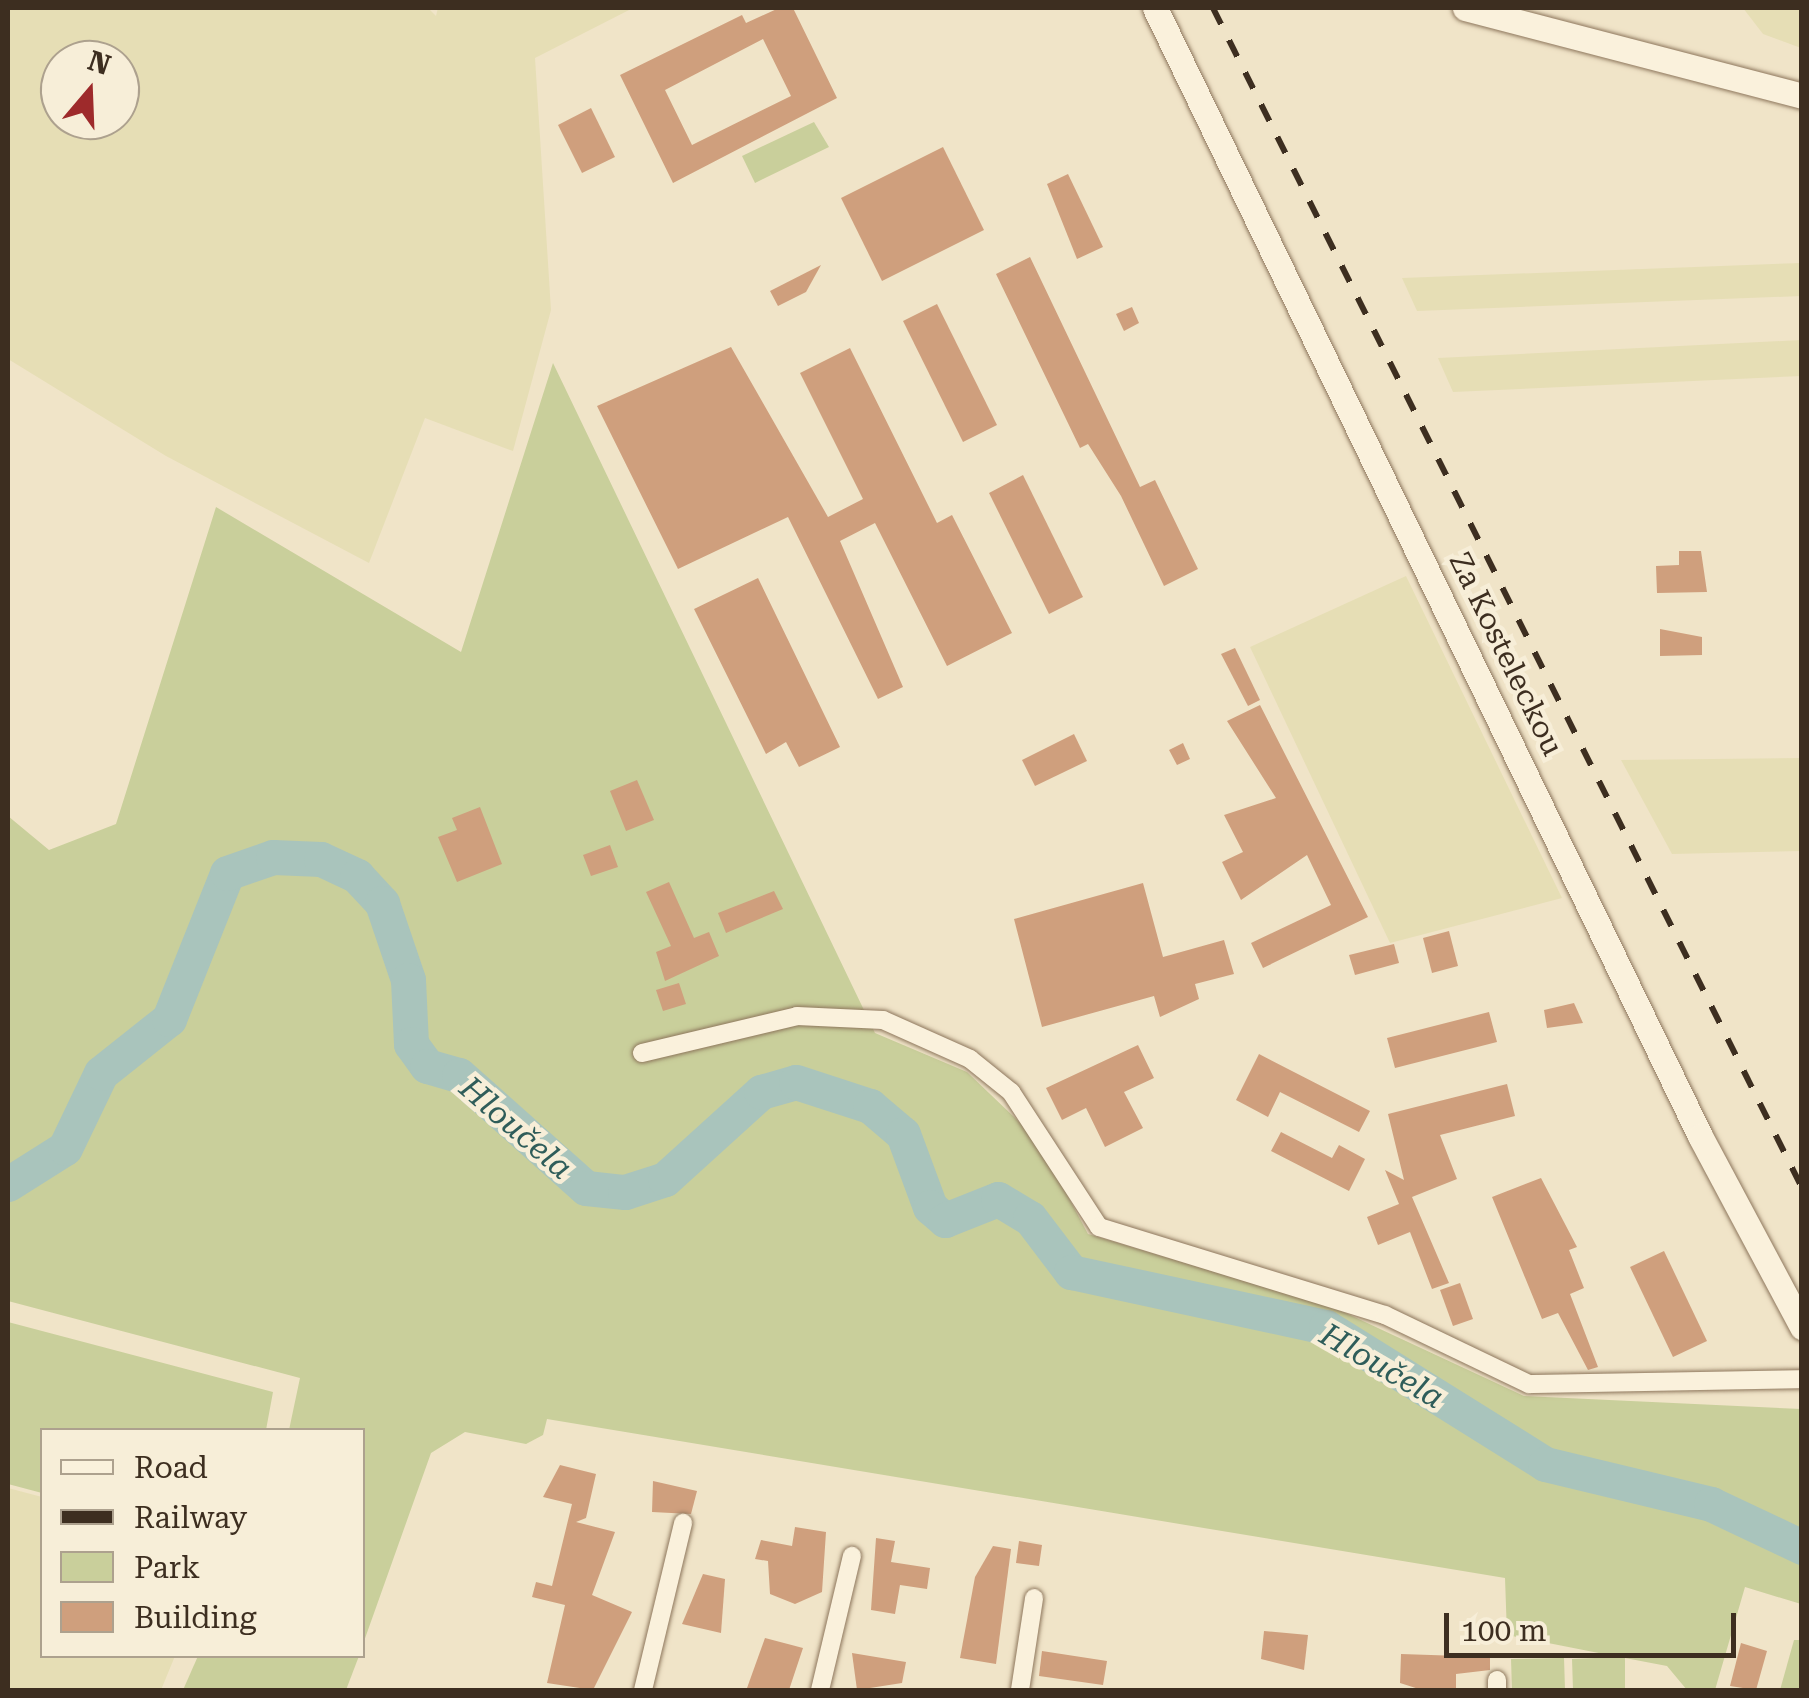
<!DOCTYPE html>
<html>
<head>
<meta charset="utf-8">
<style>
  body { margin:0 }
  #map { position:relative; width:1809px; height:1698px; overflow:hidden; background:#f0e4c8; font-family:"Roboto Serif",serif }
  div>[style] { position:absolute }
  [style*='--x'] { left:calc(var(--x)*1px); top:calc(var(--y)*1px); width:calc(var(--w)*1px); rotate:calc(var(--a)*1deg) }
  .farmland>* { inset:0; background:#e6deb5 }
  .green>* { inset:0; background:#c9cf9b }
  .river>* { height:35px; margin:-17.5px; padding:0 17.5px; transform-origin:17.5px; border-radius:17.5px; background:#a9c4bc }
  .building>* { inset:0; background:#cf9f7d }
  .roads { filter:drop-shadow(0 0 2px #8d765c) drop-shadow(0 0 2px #8d765c) }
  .street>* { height:18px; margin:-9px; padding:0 9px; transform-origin:9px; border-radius:9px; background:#faf1dc }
  .secondary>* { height:25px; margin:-12.5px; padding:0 12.5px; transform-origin:12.5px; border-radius:12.5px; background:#faf1dc }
  .rail>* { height:6px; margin-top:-3px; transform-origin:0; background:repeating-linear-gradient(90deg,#3d2e20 0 18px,transparent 0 36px) }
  span { translate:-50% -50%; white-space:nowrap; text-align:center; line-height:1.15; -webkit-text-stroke:9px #f7eed8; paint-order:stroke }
  .street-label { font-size:30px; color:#3d2e20 }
  .water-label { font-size:32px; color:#2f5d5a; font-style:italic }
  .frame { position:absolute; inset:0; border:10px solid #3d2e20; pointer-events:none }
  .legend { position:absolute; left:40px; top:1428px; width:325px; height:230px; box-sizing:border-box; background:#f7eed8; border:2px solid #ada18e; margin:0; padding:12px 18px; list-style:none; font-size:30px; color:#3d2e20 }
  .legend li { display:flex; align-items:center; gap:20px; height:50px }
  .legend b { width:50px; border:2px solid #ada18e }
  .north { position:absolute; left:40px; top:40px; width:100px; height:100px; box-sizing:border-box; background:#f7eed8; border:2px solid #ada18e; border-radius:50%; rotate:19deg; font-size:28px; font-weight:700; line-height:40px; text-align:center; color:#3d2e20 }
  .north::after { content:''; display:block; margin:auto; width:35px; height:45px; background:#9e2a2b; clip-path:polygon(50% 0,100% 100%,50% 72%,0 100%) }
  .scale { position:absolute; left:1444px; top:1613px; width:292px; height:45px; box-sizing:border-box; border:5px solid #3d2e20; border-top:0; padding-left:12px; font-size:30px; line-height:35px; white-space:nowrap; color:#3d2e20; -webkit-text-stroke:8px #f7eed8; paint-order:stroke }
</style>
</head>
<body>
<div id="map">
  <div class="farmland">
    <div style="clip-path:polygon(evenodd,8px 8px,428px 8px,436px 16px,438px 8px,633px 8px,535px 58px,551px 310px,513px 451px,425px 418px,369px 563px,166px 456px,8px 359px,8px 8px,120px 60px,120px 120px,60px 120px,60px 60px,120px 60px)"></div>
    <div style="clip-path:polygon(1743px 8px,1801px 8px,1801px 48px,1763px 34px)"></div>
    <div style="clip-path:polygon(1801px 263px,1801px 296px,1417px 311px,1402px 278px)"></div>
    <div style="clip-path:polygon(1801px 340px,1801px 376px,1453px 392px,1438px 358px)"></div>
    <div style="clip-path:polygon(1406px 576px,1562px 898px,1390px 943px,1250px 647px)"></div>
    <div style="clip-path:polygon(1801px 758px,1801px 851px,1672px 854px,1621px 760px)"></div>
    <div style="clip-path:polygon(8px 1488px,42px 1497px,42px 1656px,175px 1656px,161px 1690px,8px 1690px)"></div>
  </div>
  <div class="green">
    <div style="clip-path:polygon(814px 122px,829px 147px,755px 183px,742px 156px)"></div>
    <div style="clip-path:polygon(553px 363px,875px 1033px,967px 1072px,1038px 1140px,1088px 1234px,1335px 1308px,1524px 1396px,1801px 1409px,1801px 1604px,1745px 1587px,1715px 1690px,1687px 1690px,1667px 1666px,1625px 1658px,1625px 1690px,1573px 1690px,1572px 1659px,1619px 1657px,1507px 1635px,1505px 1578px,547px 1419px,543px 1435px,526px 1444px,465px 1432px,431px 1453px,363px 1644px,362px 1430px,289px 1430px,300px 1378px,8px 1301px,8px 816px,49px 850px,116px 824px,216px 507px,461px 652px)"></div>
    <div style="clip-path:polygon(8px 1322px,273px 1392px,266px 1430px,42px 1430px,42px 1493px,8px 1484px)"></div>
    <div style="clip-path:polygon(1794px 1640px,1801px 1640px,1801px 1690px,1780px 1690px)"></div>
    <div style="clip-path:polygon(198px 1656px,359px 1656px,346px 1690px,183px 1690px)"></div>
    <div style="clip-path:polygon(1564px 1658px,1565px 1690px,1512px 1690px,1511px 1659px)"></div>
  </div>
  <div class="river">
    <div style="--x:8;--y:1184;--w:67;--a:-32.3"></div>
    <div style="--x:65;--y:1148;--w:83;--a:-64.4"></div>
    <div style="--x:101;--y:1073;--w:87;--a:-38.5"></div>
    <div style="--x:169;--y:1019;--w:157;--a:-68.3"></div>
    <div style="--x:227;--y:873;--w:49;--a:-19.2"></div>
    <div style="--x:273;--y:857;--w:48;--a:2.4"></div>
    <div style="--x:321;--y:859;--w:40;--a:25"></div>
    <div style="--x:357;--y:876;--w:37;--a:47"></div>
    <div style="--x:382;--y:903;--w:81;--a:71.3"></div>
    <div style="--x:408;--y:980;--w:64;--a:87.3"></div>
    <div style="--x:411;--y:1044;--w:27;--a:54"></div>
    <div style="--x:427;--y:1066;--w:33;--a:16"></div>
    <div style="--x:459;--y:1075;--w:170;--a:41.7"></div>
    <div style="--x:586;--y:1188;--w:39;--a:6"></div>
    <div style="--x:625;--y:1192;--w:42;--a:-18"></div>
    <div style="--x:665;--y:1179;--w:130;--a:-42.2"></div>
    <div style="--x:761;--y:1092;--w:36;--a:-16"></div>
    <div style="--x:796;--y:1082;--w:78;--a:18"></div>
    <div style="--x:870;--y:1106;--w:43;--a:40.3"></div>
    <div style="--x:903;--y:1134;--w:78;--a:69.7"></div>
    <div style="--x:930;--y:1207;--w:20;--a:41"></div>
    <div style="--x:945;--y:1220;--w:57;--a:-21.6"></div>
    <div style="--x:998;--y:1199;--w:37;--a:31"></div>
    <div style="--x:1030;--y:1218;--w:68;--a:52.8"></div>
    <div style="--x:1071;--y:1272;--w:261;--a:12.2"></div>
    <div style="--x:1326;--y:1327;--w:258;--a:32"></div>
    <div style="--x:1545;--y:1464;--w:171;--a:13.5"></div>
    <div style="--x:1711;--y:1504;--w:101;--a:25.3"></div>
  </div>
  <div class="building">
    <div style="clip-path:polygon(evenodd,779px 8px,793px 8px,837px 98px,673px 183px,620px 75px,742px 15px,746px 23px,779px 8px,763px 39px,791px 96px,692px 145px,665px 90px,763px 39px)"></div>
    <div style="clip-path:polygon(591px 108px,615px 157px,582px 173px,558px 125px)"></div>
    <div style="clip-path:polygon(943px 147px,984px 230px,882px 281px,841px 198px)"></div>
    <div style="clip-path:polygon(1068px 174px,1103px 247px,1077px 259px,1047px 184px)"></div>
    <div style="clip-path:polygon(1030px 257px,1140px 487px,1155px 480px,1198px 569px,1164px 586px,1121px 496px,1088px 444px,1080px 448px,996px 274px)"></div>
    <div style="clip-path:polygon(821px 265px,806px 292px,778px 306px,770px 291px)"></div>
    <div style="clip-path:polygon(937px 304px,997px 425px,963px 442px,903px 321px)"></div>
    <div style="clip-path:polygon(1132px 307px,1139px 323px,1124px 331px,1116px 314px)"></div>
    <div style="clip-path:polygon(731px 347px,828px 517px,863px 499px,800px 373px,850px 348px,937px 523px,952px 515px,1012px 633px,947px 666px,875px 523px,840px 541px,903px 687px,878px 699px,788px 517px,678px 569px,597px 406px)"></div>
    <div style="clip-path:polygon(1023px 475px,1083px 597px,1049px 614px,989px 493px)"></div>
    <div style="clip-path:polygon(1679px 551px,1701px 551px,1707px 592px,1657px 593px,1656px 566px,1679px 565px)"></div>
    <div style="clip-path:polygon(758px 578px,840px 747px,799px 767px,786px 742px,766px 754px,694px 609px)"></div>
    <div style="clip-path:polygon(1660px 629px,1702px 637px,1702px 655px,1660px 656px)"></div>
    <div style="clip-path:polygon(1235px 648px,1260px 700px,1248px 706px,1221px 654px)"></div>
    <div style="clip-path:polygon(1260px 705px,1368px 917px,1263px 968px,1251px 943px,1331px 905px,1307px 855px,1241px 900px,1222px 862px,1243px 852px,1224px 815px,1276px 798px,1227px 721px)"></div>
    <div style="clip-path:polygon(1074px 734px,1087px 761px,1035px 786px,1022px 760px)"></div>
    <div style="clip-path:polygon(1183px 743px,1190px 759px,1177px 765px,1169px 750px)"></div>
    <div style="clip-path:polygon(637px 780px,654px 820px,626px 831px,610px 791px)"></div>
    <div style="clip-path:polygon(480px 807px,502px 864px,457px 882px,438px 837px,457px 830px,452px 818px)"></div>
    <div style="clip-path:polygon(610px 845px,618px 867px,591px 876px,583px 855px)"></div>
    <div style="clip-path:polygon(669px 882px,694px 938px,709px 932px,719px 956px,665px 981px,656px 952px,671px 946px,646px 892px)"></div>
    <div style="clip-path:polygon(1143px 883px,1163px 957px,1224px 940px,1234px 974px,1195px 984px,1199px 999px,1160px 1017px,1154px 996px,1042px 1027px,1014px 919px)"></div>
    <div style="clip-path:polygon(774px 891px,783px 909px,726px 933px,718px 913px)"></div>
    <div style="clip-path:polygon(1449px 931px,1458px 966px,1432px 973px,1423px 938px)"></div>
    <div style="clip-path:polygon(1394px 944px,1399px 963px,1355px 975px,1349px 955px)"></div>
    <div style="clip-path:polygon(679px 983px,686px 1004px,663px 1011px,656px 990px)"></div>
    <div style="clip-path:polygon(1574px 1003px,1583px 1023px,1547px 1028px,1544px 1010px)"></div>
    <div style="clip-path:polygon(1489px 1012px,1497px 1042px,1395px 1068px,1387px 1038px)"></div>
    <div style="clip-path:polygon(1138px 1045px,1154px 1078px,1124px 1092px,1143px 1128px,1105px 1147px,1086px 1108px,1062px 1120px,1046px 1088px)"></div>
    <div style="clip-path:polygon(1259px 1054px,1370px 1111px,1359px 1132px,1280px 1092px,1268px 1117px,1236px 1100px)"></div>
    <div style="clip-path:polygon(1507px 1084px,1515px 1116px,1440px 1135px,1457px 1179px,1412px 1197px,1449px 1283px,1432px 1289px,1410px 1232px,1378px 1245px,1367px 1217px,1399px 1204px,1385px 1170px,1404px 1180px,1388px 1114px)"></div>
    <div style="clip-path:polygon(1281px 1132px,1332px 1158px,1339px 1145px,1365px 1159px,1349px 1191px,1271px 1151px)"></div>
    <div style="clip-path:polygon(1541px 1178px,1577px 1247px,1569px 1250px,1584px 1288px,1570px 1294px,1598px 1367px,1588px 1370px,1558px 1313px,1542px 1319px,1492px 1197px)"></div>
    <div style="clip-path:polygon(1664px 1251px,1707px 1341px,1673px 1357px,1630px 1267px)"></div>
    <div style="clip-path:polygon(1460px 1283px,1473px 1319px,1453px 1326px,1440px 1290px)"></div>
    <div style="clip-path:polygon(560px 1465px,596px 1474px,586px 1518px,576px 1522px,615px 1532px,592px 1595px,632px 1612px,593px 1690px,547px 1683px,565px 1605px,532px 1597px,536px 1582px,552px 1586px,572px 1504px,543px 1497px)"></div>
    <div style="clip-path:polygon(653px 1481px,697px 1491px,691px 1514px,652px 1512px)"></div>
    <div style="clip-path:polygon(795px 1527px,826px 1532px,822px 1592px,795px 1604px,770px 1594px,768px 1561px,755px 1559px,761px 1540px,792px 1546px)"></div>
    <div style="clip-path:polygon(876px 1538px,895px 1541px,891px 1562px,930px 1568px,927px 1589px,900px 1585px,895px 1614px,871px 1610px)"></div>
    <div style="clip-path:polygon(1019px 1541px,1042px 1545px,1039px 1566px,1016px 1563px)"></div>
    <div style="clip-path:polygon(993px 1546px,1011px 1549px,996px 1664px,960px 1658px,975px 1577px)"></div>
    <div style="clip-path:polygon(703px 1574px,725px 1579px,721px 1633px,682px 1624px)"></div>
    <div style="clip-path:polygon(1264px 1631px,1308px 1635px,1304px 1670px,1261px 1659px)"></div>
    <div style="clip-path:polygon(765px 1638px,803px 1648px,789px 1690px,747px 1688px)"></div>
    <div style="clip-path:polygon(1741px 1643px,1767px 1651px,1756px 1690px,1730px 1686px)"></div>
    <div style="clip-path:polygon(1042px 1651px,1107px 1661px,1103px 1685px,1039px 1676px)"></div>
    <div style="clip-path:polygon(852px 1653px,906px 1662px,902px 1683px,857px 1690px)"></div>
    <div style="clip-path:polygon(1401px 1654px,1490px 1657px,1490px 1670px,1456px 1674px,1456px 1690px,1422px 1690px,1400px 1683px)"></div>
  </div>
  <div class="roads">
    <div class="street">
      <div style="--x:642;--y:1053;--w:159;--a:-13.4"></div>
      <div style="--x:797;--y:1016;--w:86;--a:2.7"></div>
      <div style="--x:883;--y:1020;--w:95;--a:24.1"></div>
      <div style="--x:970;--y:1059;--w:53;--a:38.8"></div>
      <div style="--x:1011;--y:1092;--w:161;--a:56.9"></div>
      <div style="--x:1099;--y:1227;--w:299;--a:17.1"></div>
      <div style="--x:1385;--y:1315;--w:160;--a:25.6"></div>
      <div style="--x:1529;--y:1384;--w:273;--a:-1"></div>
      <div style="--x:1497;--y:1680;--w:10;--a:90"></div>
      <div style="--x:643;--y:1690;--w:172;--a:-76.5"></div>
      <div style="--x:820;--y:1690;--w:138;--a:-76.6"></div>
      <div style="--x:1020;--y:1690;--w:93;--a:-81.3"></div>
    </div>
    <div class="secondary">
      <div style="--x:1155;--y:8;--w:1253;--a:64.21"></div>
      <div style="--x:1700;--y:1136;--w:217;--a:61.9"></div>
      <div style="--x:1465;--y:8;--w:348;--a:14.6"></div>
    </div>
  </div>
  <div class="rail">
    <div style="--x:1213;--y:8;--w:1319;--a:63.47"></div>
  </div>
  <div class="street-label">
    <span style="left:1506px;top:654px;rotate:64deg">Za Kosteleckou</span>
  </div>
  <div class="water-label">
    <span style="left:516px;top:1128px;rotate:41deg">Hloučela</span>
    <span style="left:1382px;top:1366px;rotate:30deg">Hloučela</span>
  </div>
  <div class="frame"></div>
  <ul class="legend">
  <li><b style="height:12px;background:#faf1dc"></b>Road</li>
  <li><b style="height:12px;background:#3d2e20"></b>Railway</li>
  <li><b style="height:28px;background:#c9cf9b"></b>Park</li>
  <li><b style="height:28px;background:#cf9f7d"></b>Building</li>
  </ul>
  <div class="north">N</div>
  <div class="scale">100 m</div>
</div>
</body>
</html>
